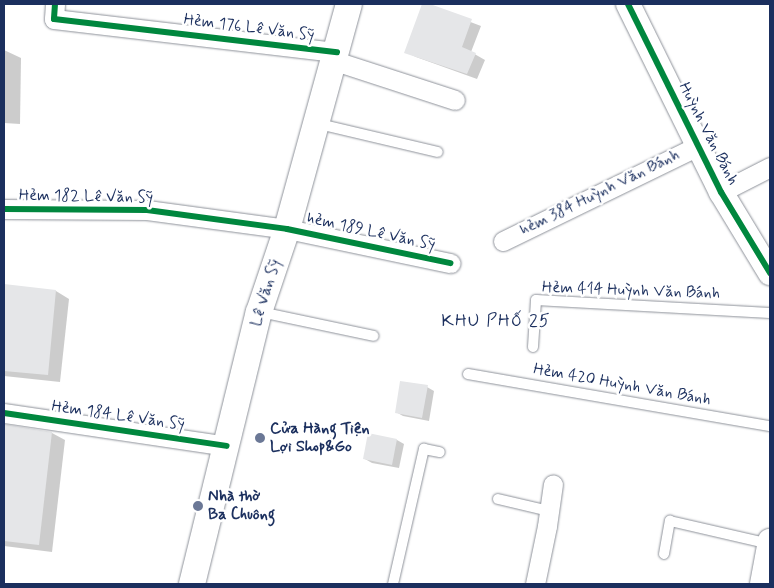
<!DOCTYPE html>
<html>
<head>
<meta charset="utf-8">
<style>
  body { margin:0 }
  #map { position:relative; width:774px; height:588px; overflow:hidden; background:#fff; font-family:Mynerve,sans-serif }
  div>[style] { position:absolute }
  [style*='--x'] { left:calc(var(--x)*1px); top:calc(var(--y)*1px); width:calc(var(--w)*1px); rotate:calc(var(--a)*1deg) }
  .shadow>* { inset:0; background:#0003 }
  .building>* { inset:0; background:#e5e6e8 }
  .roads { filter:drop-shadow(0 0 1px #8e929a) drop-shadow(0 0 1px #8e929a) }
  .service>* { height:10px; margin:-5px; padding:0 5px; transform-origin:5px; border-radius:5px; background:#fff }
  .minor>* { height:19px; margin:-9.5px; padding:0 9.5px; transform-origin:9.5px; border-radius:9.5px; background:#fff }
  .tertiary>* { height:24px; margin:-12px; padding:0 12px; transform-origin:12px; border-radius:12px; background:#fff }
  .secondary>* { height:26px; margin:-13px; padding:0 13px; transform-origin:13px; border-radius:13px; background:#fff }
  .cycleway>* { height:6px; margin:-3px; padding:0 3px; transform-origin:3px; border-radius:3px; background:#00873e }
  .dots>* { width:14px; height:14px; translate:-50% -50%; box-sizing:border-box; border:2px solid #fff; border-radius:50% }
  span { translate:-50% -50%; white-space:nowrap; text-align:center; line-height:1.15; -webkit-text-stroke:5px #fff; paint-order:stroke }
  .street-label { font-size:16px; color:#1b2f5e }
  .poi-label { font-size:16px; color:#1b2f5e; font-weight:700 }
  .left { translate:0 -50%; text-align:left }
  .neighbourhood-label { font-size:18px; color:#1b2f5e; letter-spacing:1px }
  .frame { position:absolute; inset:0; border:5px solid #1b2f5e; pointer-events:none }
</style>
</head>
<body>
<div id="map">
  <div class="shadow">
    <div style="clip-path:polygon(423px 4px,481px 26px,471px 52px,485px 60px,477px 79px,416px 57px,406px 52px)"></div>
    <div style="clip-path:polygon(4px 50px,21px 58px,20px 124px,4px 123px)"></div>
    <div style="clip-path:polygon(4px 286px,56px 291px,69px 299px,60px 382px,4px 376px)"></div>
    <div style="clip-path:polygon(427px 387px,434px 391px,429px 421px,403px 416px,396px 412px)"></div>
    <div style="clip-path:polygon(4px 425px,52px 433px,65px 440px,52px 552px,4px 546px)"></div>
    <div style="clip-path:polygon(369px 434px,397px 440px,404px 444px,399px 468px,372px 463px,365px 459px)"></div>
  </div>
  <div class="building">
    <div style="clip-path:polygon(422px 4px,430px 4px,472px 19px,462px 47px,476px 53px,467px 74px,404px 53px)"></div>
    <div style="clip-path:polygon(4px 284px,56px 290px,48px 375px,4px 371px)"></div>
    <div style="clip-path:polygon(400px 381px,428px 385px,422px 418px,395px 413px)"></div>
    <div style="clip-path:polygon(4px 424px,52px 432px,39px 545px,4px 541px)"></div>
    <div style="clip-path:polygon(368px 433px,397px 439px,392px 465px,363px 459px)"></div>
  </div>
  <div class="roads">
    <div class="service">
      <div style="--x:315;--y:123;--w:126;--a:13.3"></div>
      <div style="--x:260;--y:312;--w:116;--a:11.9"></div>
      <div style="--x:533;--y:347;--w:47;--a:-86.3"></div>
      <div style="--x:536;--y:300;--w:234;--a:3.2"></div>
      <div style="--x:468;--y:374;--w:306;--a:9.8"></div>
      <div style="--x:498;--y:499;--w:52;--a:13.2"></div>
      <div style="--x:664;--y:554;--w:34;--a:-80"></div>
      <div style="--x:670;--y:521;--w:103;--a:13"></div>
      <div style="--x:393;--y:584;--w:139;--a:-77.1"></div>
      <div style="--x:424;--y:449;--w:16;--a:11"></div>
    </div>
    <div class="minor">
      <div style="--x:55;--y:4;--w:15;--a:94"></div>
      <div style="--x:54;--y:19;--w:285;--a:6.7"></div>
      <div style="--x:335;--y:61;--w:126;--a:18"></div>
      <div style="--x:721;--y:192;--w:55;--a:-27"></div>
      <div style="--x:4;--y:209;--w:143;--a:0.4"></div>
      <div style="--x:147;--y:210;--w:141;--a:7.7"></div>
      <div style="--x:287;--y:229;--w:167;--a:11.8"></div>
      <div style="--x:503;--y:241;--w:217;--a:-26"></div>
      <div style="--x:4;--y:413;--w:225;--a:8.4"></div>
      <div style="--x:535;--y:584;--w:59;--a:-78.3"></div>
      <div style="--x:547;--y:526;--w:42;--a:-81.9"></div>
    </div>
    <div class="tertiary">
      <div style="--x:628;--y:4;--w:210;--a:63.7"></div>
      <div style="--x:721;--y:192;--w:95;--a:58.8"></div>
      <div style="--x:762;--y:584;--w:44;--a:-79.5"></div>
    </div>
    <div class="secondary">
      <div style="--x:192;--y:584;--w:280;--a:-76.2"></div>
      <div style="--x:259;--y:312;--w:88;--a:-71.4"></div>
      <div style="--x:287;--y:229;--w:233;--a:-74.6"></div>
    </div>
  </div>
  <div class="cycleway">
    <div style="--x:55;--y:4;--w:15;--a:94"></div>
    <div style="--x:54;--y:19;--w:285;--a:6.7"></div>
    <div style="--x:628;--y:4;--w:210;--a:63.7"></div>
    <div style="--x:721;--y:192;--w:95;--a:58.8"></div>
    <div style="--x:4;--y:209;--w:143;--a:0.4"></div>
    <div style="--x:147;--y:210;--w:141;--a:7.7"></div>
    <div style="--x:287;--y:229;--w:167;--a:11.8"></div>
    <div style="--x:4;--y:413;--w:225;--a:8.4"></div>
  </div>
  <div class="dots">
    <div style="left:260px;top:438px;background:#6b7896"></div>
    <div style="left:198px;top:506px;background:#6b7896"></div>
  </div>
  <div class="street-label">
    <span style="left:249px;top:28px;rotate:7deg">Hẻm 176 Lê Văn Sỹ</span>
    <span style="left:708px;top:134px;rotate:63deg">Huỳnh Văn Bánh</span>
    <span style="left:600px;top:193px;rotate:-26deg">hẻm 384 Huỳnh Văn Bánh</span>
    <span style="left:86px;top:197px;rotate:1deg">Hẻm 182 Lê Văn Sỹ</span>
    <span style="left:371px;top:232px;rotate:12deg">hẻm 189 Lê Văn Sỹ</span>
    <span style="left:631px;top:291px;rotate:2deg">Hẻm 414 Huỳnh Văn Bánh</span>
    <span style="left:266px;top:293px;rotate:-73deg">Lê Văn Sỹ</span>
    <span style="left:622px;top:385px;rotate:10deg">Hẻm 420 Huỳnh Văn Bánh</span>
    <span style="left:118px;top:416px;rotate:8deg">Hẻm 184 Lê Văn Sỹ</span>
  </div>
  <div class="poi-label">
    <span class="left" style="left:270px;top:438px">Cửa Hàng Tiện<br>Lợi Shop&amp;Go</span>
    <span class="left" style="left:208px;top:506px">Nhà thờ<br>Ba Chuông</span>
  </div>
  <div class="neighbourhood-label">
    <span style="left:496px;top:321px">KHU PHỐ 25</span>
  </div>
  <div class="frame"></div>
</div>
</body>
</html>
